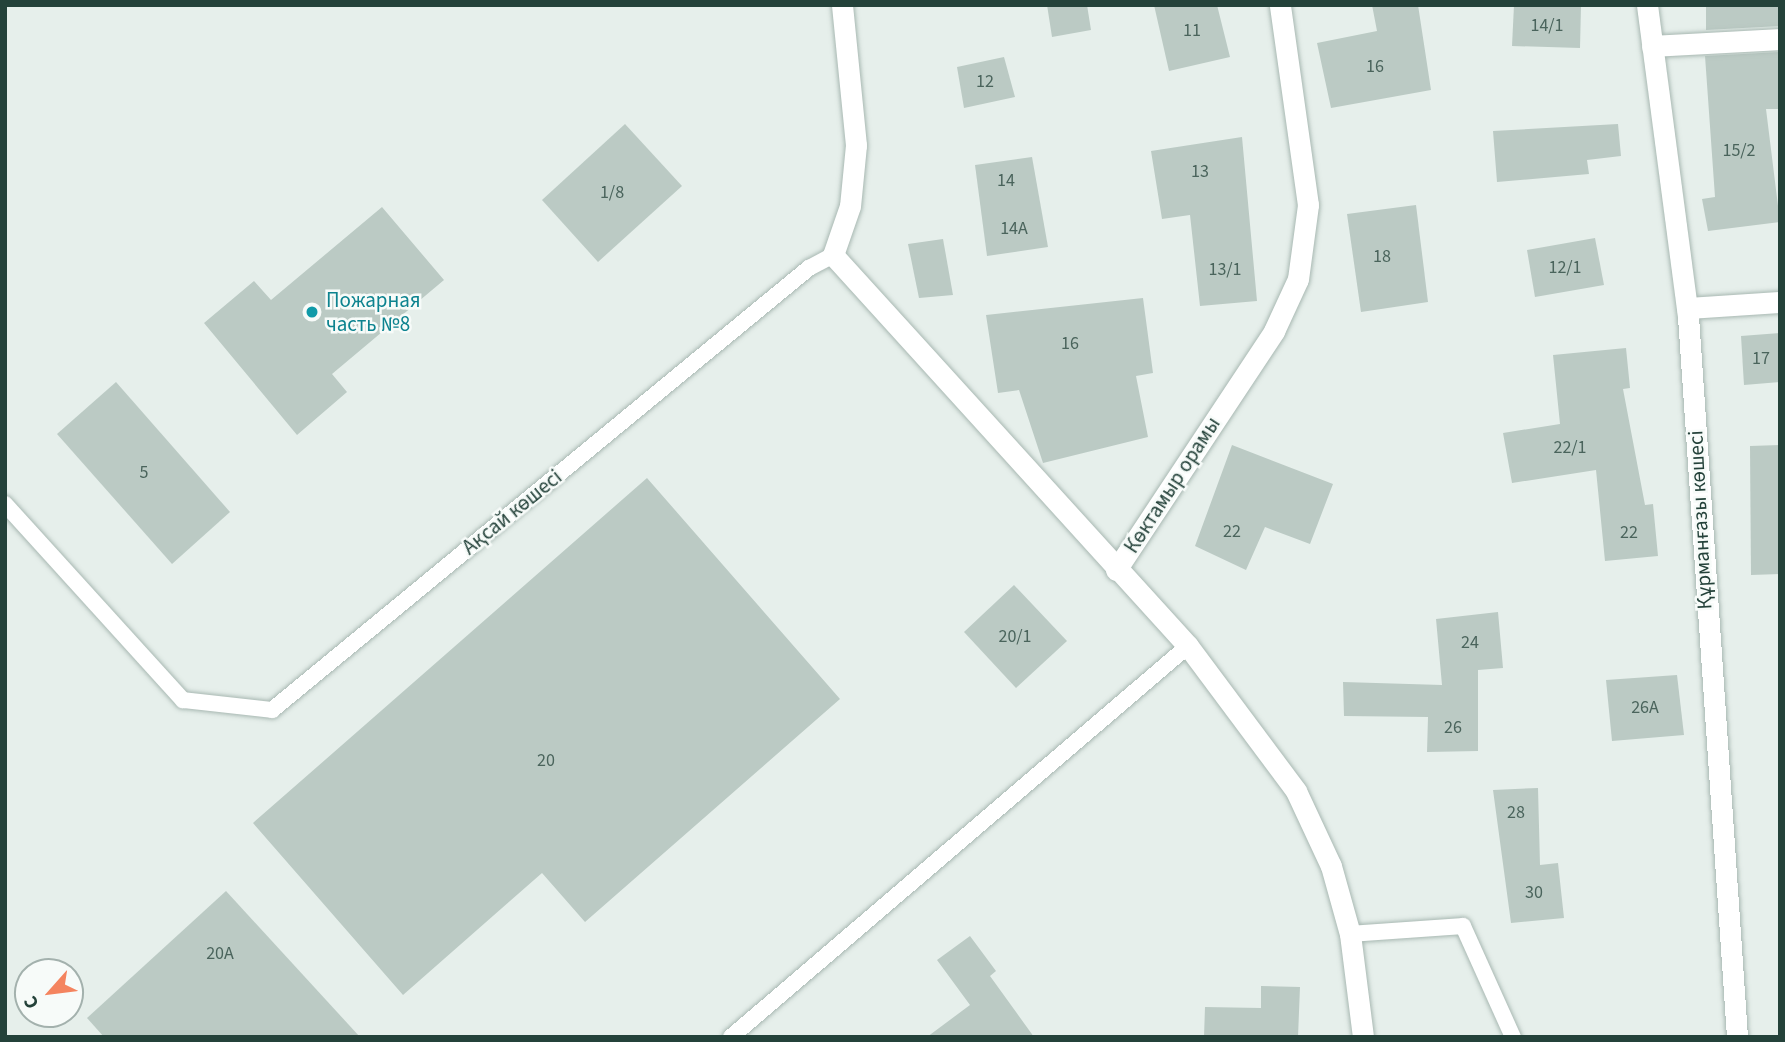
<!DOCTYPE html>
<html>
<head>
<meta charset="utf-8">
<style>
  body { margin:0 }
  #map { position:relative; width:1785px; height:1042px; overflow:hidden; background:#e6efeb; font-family:"Source Sans 3",sans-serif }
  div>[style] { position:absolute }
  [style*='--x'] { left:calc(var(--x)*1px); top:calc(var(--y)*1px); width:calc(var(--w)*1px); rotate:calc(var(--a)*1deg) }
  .building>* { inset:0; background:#bbcac4 }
  .roads { filter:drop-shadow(0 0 2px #a8b8b2) drop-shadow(0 0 2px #a8b8b2) }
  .service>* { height:16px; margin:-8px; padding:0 8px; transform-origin:8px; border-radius:8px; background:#fff }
  .minor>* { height:21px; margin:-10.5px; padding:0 10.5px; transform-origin:10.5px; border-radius:10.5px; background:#fff }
  .dots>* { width:19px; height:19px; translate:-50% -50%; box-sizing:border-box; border:4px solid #f7fbf9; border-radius:50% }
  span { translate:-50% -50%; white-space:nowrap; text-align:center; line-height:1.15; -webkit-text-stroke:5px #f7fbf9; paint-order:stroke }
  .number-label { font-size:18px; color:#4a645c }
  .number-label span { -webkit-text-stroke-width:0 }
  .culture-label { font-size:21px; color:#0d838f }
  .left { translate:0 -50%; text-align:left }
  .street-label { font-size:21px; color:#24423a }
  .frame { position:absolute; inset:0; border:7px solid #24423a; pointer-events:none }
  .north { position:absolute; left:14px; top:958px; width:70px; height:70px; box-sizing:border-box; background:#f7fbf9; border:2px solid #a3b1ad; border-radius:50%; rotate:242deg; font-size:19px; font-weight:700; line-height:28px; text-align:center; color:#24423a }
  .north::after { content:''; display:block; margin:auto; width:24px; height:32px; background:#f4845f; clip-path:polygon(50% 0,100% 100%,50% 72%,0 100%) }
</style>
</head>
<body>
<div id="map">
  <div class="building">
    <div style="clip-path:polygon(1047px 5px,1087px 5px,1091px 30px,1052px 37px)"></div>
    <div style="clip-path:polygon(1154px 5px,1217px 5px,1230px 57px,1169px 71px)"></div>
    <div style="clip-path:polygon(1372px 5px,1418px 5px,1431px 90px,1331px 108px,1317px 43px,1377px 31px)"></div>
    <div style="clip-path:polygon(1514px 5px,1581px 5px,1580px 48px,1512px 46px)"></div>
    <div style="clip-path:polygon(1706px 5px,1780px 5px,1780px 26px,1706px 30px)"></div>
    <div style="clip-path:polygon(1780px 52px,1780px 109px,1766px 109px,1780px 222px,1708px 231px,1702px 199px,1715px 197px,1705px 56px)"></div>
    <div style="clip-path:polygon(1004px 57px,1015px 97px,964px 108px,957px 67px)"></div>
    <div style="clip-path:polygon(625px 124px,682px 186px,598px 262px,542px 200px)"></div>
    <div style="clip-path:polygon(1618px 124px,1621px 156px,1587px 160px,1589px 174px,1497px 182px,1493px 131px)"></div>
    <div style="clip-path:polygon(1242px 137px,1257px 301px,1200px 306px,1190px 215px,1162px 219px,1151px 151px)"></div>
    <div style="clip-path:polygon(1032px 157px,1048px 247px,987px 256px,975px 165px)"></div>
    <div style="clip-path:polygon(1416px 205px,1428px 302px,1361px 312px,1347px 214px)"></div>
    <div style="clip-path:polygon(382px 207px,444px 280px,332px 374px,347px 392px,297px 435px,204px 323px,254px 281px,271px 300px)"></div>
    <div style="clip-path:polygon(1595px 238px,1604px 285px,1535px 297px,1527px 250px)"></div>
    <div style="clip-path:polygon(943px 239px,953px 295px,919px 298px,908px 244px)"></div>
    <div style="clip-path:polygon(1143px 298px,1153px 373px,1136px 376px,1148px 437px,1043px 463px,1019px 390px,998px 393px,986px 315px)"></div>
    <div style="clip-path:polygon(1780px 333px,1780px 382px,1744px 385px,1741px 336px)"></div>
    <div style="clip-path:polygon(1626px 348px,1630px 388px,1623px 389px,1645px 505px,1653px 504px,1658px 556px,1605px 561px,1596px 470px,1512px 483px,1503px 433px,1560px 424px,1553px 355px)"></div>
    <div style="clip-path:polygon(116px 382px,230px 512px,172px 564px,57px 434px)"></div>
    <div style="clip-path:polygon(1232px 445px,1333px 484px,1310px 544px,1265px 527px,1246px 570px,1195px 546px)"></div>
    <div style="clip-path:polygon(1780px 445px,1780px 574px,1751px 575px,1750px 446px)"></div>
    <div style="clip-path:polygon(647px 478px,840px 699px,585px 922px,542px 873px,403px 995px,253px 823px)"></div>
    <div style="clip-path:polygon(1014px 585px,1067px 641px,1016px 688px,964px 632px)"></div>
    <div style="clip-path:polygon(1498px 612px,1503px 668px,1478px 670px,1478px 751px,1427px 752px,1428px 717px,1344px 716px,1343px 682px,1442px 685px,1436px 619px)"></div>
    <div style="clip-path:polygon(1677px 675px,1684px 735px,1612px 741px,1606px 680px)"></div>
    <div style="clip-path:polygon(1538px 788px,1540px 865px,1558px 863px,1564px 918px,1511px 923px,1493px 790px)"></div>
    <div style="clip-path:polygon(226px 891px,360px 1037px,104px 1037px,87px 1018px)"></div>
    <div style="clip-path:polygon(970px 936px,996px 971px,990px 976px,1034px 1037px,927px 1037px,970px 1005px,937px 960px)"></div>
    <div style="clip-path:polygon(1261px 986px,1300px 987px,1298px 1037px,1204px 1037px,1205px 1007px,1261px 1008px)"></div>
  </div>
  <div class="roads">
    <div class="service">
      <div style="--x:5;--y:504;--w:265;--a:47.8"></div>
      <div style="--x:183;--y:700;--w:90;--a:6.4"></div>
      <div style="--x:272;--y:710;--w:696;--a:-39.46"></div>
      <div style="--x:809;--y:268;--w:27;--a:-28"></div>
      <div style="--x:1350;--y:934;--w:113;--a:-4"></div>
      <div style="--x:1463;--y:926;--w:122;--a:65.8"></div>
      <div style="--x:731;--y:1037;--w:601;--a:-40.55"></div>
    </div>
    <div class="minor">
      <div style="--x:842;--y:5;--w:141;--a:84.3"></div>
      <div style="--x:856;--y:145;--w:61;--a:95.6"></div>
      <div style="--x:850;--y:206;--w:52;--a:109.1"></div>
      <div style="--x:833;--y:255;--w:528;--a:47.76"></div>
      <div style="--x:1188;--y:646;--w:181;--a:53.3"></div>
      <div style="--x:1296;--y:791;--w:83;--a:65"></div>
      <div style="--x:1331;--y:866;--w:71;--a:74.4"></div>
      <div style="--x:1350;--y:934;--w:104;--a:82.8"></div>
      <div style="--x:1647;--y:5;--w:314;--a:82.5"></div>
      <div style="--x:1688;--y:316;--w:723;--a:86.11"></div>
      <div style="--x:1652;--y:46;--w:128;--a:-3.1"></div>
      <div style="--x:1687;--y:308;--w:93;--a:-3.7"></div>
      <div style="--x:1116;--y:570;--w:287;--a:-56.5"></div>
      <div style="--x:1274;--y:331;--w:57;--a:-65.2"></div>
      <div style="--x:1298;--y:279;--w:75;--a:-82.3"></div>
      <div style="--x:1308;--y:205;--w:202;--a:-98"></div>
    </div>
  </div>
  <div class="dots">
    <div style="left:312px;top:312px;background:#0f9aa8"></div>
  </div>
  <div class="number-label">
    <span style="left:1547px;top:26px">14/1</span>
    <span style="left:1192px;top:31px">11</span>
    <span style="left:1375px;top:67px">16</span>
    <span style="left:985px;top:82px">12</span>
    <span style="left:1739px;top:151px">15/2</span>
    <span style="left:1200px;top:172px">13</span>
    <span style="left:1006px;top:181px">14</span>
    <span style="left:612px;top:193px">1/8</span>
    <span style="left:1014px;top:229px">14А</span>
    <span style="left:1382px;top:257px">18</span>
    <span style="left:1565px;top:268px">12/1</span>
    <span style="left:1225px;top:270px">13/1</span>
    <span style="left:1070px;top:344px">16</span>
    <span style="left:1761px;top:359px">17</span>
    <span style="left:1570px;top:448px">22/1</span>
    <span style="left:144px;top:473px">5</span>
    <span style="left:1232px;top:532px">22</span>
    <span style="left:1629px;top:533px">22</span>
    <span style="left:1015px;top:637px">20/1</span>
    <span style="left:1470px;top:643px">24</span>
    <span style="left:1645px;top:708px">26А</span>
    <span style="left:1453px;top:728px">26</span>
    <span style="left:546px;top:761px">20</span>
    <span style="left:1516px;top:813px">28</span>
    <span style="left:1534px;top:893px">30</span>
    <span style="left:220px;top:954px">20А</span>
  </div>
  <div class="culture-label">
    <span class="left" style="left:326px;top:312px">Пожарная<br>часть №8</span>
  </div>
  <div class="street-label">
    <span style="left:1172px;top:485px;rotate:-57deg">Көктамыр орамы</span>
    <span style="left:512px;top:512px;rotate:-39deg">Ақсай көшесі</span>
    <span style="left:1700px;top:520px;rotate:-93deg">Құрманғазы көшесі</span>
  </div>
  <div class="frame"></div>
  <div class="north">С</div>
</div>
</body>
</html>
